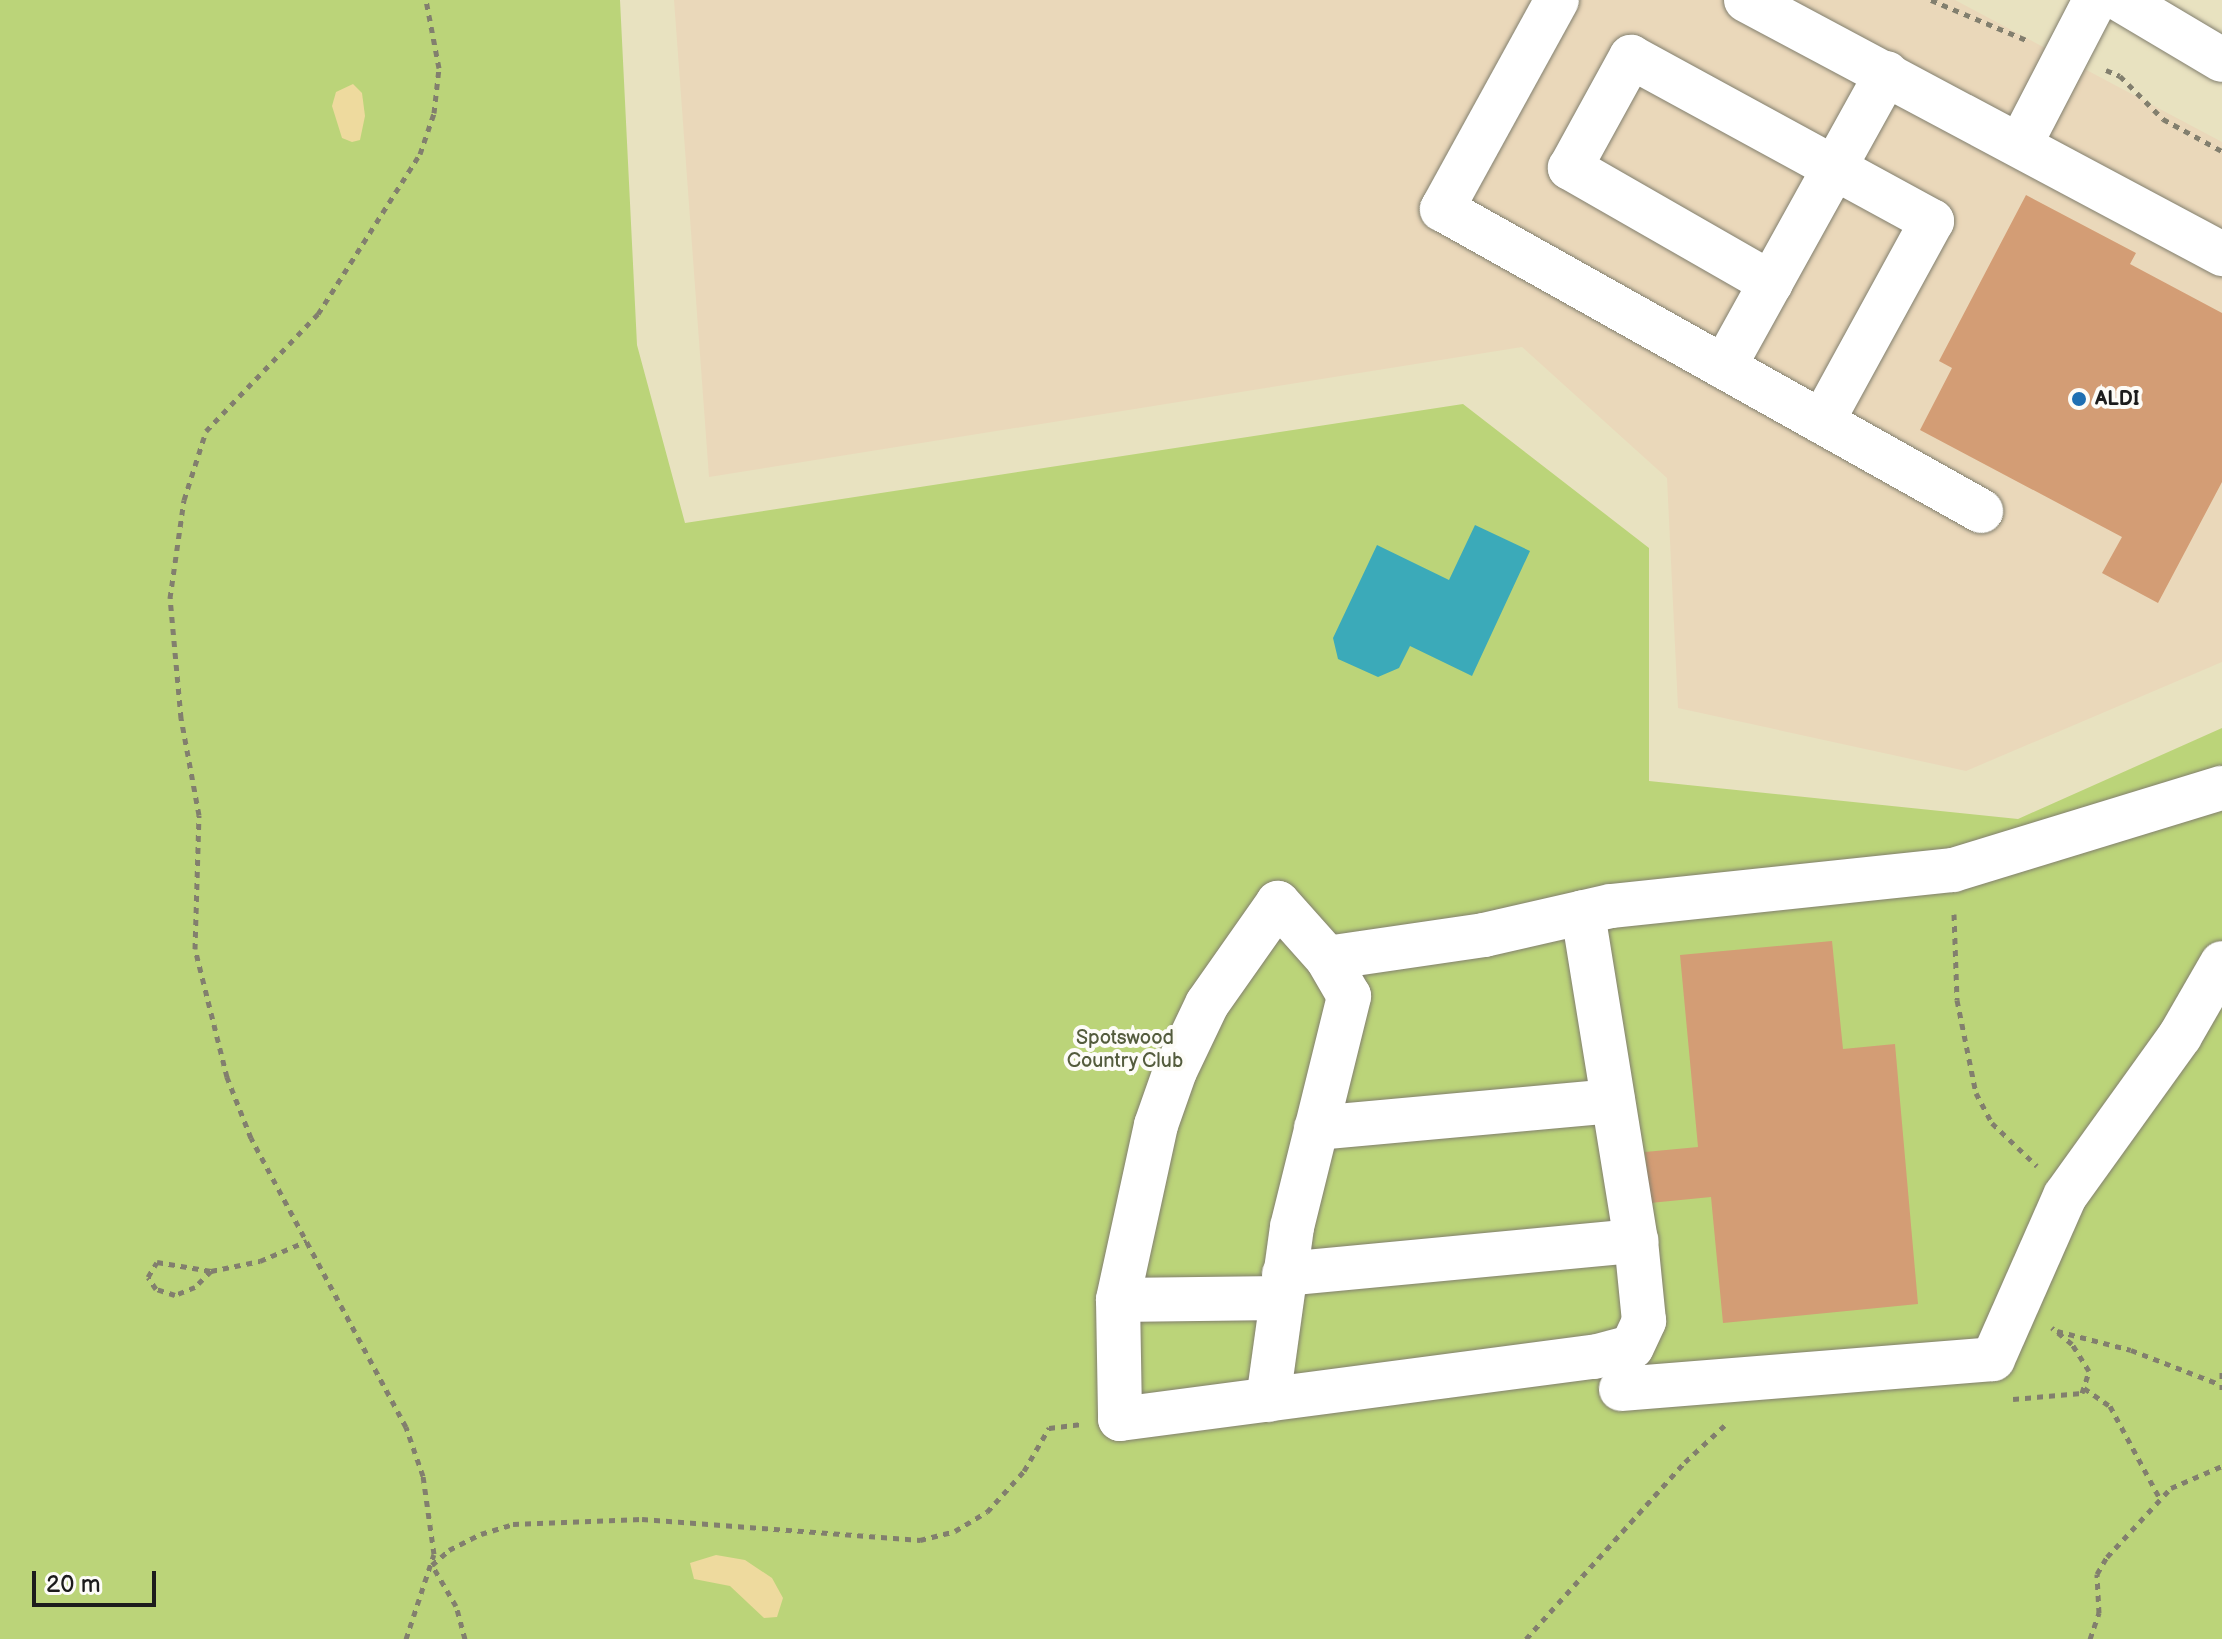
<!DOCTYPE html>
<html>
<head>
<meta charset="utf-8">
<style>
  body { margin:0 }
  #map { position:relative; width:2222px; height:1639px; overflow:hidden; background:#e8e2c0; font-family:"Balsamiq Sans",sans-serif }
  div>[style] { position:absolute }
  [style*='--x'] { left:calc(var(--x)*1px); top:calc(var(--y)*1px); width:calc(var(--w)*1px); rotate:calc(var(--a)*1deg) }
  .built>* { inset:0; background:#ead8ba }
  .green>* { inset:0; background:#bbd479 }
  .sand>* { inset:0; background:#eeda9e }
  .water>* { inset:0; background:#3baab9 }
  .building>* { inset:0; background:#d39d75 }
  .path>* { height:5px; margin-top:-2.5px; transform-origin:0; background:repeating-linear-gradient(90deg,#827f6e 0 6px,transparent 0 12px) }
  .roads { filter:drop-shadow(0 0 2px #827f6e) drop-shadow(0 0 2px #827f6e) }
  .minor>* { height:44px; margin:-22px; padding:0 22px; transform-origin:22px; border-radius:22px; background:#fff }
  .dots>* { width:22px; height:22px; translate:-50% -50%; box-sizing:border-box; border:4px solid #fdfcf7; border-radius:50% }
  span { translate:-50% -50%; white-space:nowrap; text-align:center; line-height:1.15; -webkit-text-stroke:8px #fdfcf7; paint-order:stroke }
  .poi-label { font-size:20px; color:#1c1c1c; font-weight:700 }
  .left { translate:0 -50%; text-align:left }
  .park-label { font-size:20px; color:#545c3d }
  .scale { position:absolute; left:32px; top:1571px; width:124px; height:36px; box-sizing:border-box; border:4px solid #1c1c1c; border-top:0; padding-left:10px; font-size:24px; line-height:28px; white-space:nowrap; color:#1c1c1c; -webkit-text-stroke:6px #fdfcf7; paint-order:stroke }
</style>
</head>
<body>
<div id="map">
  <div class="built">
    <div style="clip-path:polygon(674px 0,1955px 0,2222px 142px,2222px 662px,1966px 771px,1678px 708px,1667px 478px,1522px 347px,709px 477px)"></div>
  </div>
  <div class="green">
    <div style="clip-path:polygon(0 0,620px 0,637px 345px,685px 523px,1463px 404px,1649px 548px,1649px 781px,2018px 819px,2222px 728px,2222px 1639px,0 1639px)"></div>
  </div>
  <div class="sand">
    <div style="clip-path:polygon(353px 84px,362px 93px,365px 116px,360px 140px,352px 142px,342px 138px,332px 106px,336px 92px)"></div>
    <div style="clip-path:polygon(716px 1555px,745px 1560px,772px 1578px,783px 1598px,777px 1617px,764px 1618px,730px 1586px,694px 1579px,690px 1563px)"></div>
  </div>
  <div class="water">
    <div style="clip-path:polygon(1475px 525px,1530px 551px,1472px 676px,1410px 646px,1399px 668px,1378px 677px,1338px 659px,1333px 638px,1377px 545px,1449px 580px)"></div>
  </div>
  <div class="building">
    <div style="clip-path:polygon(2026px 195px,2136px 253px,2130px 264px,2222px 313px,2222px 482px,2158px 603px,2102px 573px,2122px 537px,1920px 430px,1952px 368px,1939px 361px)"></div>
    <div style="clip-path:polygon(1832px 941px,1843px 1049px,1895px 1044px,1918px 1304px,1723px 1323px,1711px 1197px,1650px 1203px,1645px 1152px,1698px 1147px,1680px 955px)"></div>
  </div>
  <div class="path">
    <div style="--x:1931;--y:0;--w:103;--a:22.8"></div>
    <div style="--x:2106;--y:70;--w:15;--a:23"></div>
    <div style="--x:2120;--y:76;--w:61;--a:45"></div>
    <div style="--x:2163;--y:119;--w:67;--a:28.5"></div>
    <div style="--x:1954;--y:914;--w:86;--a:88"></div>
    <div style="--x:1957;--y:1000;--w:95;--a:78.5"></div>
    <div style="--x:1976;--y:1093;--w:34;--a:62"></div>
    <div style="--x:1992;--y:1123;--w:62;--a:43.7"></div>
    <div style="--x:211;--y:1271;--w:23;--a:135"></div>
    <div style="--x:195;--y:1287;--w:22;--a:158"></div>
    <div style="--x:175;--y:1295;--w:20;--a:-162"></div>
    <div style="--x:156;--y:1289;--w:14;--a:-124"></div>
    <div style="--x:148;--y:1277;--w:17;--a:-59"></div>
    <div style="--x:157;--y:1262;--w:55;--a:9.5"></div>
    <div style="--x:211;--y:1271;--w:50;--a:-11.5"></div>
    <div style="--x:260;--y:1261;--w:51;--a:-23.1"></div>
    <div style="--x:2057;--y:1331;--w:76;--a:14.4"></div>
    <div style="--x:2131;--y:1350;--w:94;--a:21.1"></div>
    <div style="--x:2222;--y:1372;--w:20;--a:90"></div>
    <div style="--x:2084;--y:1388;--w:32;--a:35"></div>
    <div style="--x:2110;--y:1406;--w:103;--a:61.7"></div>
    <div style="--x:2013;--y:1399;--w:69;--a:-5"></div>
    <div style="--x:2082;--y:1393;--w:23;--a:-72"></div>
    <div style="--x:2089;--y:1371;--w:32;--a:-122"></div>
    <div style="--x:2072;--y:1344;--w:26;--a:-141"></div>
    <div style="--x:406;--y:1639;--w:89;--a:-71.8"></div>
    <div style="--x:434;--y:1554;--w:79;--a:-98"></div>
    <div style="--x:423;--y:1476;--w:52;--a:-109.1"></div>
    <div style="--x:406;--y:1427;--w:328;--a:-118.2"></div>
    <div style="--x:251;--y:1138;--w:66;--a:-111.5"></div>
    <div style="--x:227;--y:1077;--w:132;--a:-104"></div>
    <div style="--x:195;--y:949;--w:134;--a:-88.3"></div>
    <div style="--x:199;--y:815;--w:99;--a:-100.5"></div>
    <div style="--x:181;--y:718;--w:121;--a:-95.2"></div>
    <div style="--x:170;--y:598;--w:99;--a:-81.9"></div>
    <div style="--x:184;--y:500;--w:72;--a:-72.3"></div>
    <div style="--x:206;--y:431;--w:162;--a:-46.3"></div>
    <div style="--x:318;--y:314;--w:190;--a:-57.5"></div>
    <div style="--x:420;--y:154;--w:43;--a:-71.1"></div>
    <div style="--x:434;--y:113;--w:45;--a:-83.7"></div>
    <div style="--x:439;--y:68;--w:69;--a:-100.8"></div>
    <div style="--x:465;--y:1639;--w:34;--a:-105"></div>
    <div style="--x:456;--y:1606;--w:48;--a:-120.3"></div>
    <div style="--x:432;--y:1565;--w:23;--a:-41"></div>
    <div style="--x:449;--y:1550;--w:36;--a:-27"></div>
    <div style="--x:481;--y:1534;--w:34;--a:-17"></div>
    <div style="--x:513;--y:1524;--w:129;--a:-2.2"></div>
    <div style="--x:642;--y:1519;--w:279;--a:4.3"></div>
    <div style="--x:920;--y:1540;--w:36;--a:-14"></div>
    <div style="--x:955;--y:1531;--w:37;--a:-31"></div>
    <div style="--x:987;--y:1512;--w:55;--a:-47.9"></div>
    <div style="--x:1024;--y:1471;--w:50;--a:-59.8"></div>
    <div style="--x:1049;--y:1428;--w:31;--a:-7"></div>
    <div style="--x:1526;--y:1639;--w:238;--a:-48.1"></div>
    <div style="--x:1685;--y:1462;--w:54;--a:-42.8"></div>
    <div style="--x:2090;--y:1639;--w:28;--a:-71"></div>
    <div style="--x:2099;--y:1613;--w:39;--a:-93"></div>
    <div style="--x:2097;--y:1574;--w:20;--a:-60"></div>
    <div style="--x:2107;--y:1557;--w:94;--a:-47.2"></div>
    <div style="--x:2171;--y:1488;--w:56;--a:-23.3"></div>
  </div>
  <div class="roads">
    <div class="minor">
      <div style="--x:1557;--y:0;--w:239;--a:118.8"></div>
      <div style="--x:1442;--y:209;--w:618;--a:29.26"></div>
      <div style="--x:1746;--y:0;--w:540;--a:28.08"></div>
      <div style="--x:2121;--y:0;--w:117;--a:30.7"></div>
      <div style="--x:2021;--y:143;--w:161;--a:-62.6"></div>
      <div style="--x:1771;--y:283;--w:232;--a:-150.2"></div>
      <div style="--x:1570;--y:168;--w:127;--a:-61.2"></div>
      <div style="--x:1631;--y:57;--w:343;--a:28.6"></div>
      <div style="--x:1932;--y:221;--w:229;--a:118.7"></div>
      <div style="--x:1724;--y:367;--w:336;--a:-61"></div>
      <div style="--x:1327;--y:958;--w:74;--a:-131.7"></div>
      <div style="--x:1278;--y:903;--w:123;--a:125.1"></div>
      <div style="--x:1207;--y:1004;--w:74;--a:115.5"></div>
      <div style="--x:1175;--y:1071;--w:57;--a:109.4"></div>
      <div style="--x:1156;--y:1125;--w:179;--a:102.3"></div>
      <div style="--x:1118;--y:1300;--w:119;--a:89"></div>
      <div style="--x:1120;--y:1419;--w:478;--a:-7.5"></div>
      <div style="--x:1594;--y:1357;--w:39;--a:-15"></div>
      <div style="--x:1632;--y:1347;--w:29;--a:-65"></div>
      <div style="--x:1644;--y:1321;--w:80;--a:-95.7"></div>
      <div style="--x:1636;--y:1241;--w:333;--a:-99.2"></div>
      <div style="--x:1316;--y:1128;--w:298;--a:-5.2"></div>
      <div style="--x:1284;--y:1274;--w:354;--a:-5.4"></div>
      <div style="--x:1118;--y:1300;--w:162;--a:-0.7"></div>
      <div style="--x:1621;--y:1389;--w:373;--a:-4.6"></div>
      <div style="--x:1993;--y:1359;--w:178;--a:-66.2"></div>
      <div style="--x:2065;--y:1196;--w:197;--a:-54.3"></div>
      <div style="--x:2180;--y:1036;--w:84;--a:-60.1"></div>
      <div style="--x:1268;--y:1400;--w:175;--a:-82.1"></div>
      <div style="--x:1292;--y:1227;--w:238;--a:-76.1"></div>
      <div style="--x:1349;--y:996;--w:44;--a:-120.1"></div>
      <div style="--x:1327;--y:958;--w:159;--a:-8.3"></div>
      <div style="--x:1484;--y:935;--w:130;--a:-12.9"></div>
      <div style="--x:1611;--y:906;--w:344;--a:-6"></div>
      <div style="--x:1953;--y:870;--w:281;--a:-17"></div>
    </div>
  </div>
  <div class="dots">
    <div style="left:2079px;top:399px;background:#1f6fb2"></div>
  </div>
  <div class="poi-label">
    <span class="left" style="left:2095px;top:399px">ALDI</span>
  </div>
  <div class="park-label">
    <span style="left:1125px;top:1050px">Spotswood<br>Country Club</span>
  </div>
  <div class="scale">20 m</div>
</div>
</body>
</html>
